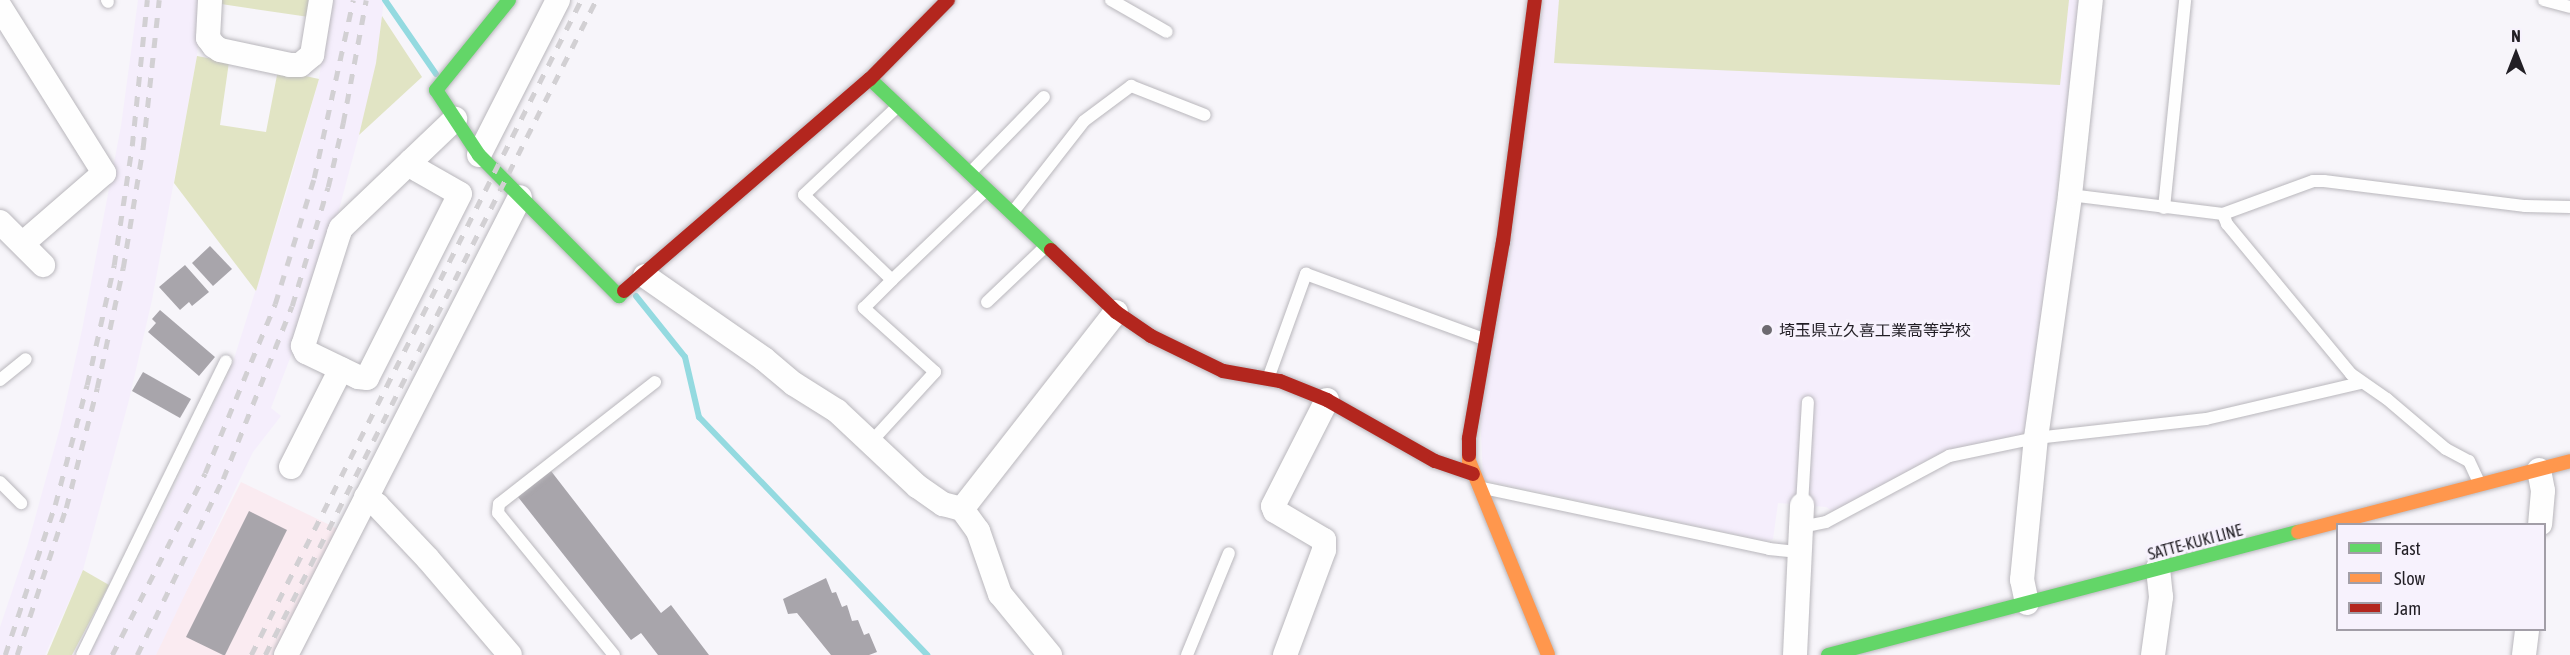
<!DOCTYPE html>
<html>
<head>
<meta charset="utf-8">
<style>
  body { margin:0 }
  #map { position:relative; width:2570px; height:655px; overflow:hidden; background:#f7f5fa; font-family:"Asap Condensed","Noto Sans JP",sans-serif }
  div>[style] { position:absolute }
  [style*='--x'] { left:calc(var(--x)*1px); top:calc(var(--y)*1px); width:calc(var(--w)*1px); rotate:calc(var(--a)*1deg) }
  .industrial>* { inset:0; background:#faebf1 }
  .built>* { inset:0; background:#f5eefc }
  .green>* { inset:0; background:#e1e4c4 }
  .stream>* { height:6px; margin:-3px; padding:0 3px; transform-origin:3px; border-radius:3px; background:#94dae0 }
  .building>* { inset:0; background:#a8a5ab }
  .roads { filter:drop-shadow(0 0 2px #b9b7bc) drop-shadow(0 0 2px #b9b7bc) }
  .lane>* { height:12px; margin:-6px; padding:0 6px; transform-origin:6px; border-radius:6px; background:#fefefe }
  .street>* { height:24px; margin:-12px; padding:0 12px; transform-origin:12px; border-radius:12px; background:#fefefe }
  .fast>* { height:14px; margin:-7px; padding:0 7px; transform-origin:7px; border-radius:7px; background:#63d668 }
  .slow>* { height:14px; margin:-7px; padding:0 7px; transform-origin:7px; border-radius:7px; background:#ff974d }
  .jam>* { height:14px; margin:-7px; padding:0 7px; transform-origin:7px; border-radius:7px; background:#b3261e }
  .rail>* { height:4.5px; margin-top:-2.25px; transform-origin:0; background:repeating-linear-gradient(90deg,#d2d0d3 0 10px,transparent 0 20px) }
  .dots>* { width:16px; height:16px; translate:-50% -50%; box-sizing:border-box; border:3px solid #f7f2fd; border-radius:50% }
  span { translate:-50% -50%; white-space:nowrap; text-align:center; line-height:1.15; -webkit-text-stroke:6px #f7f2fd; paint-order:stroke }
  .poi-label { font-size:16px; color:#221f25 }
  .left { translate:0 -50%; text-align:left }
  .street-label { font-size:16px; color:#221f25 }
  .legend { position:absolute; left:2336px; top:523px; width:210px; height:108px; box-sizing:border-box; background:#f7f2fd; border:2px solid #a29ea7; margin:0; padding:8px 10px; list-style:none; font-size:18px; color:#221f25 }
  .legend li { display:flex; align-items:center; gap:12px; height:30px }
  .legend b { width:30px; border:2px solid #a29ea7 }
  .north { position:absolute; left:2486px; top:24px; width:60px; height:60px; -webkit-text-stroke:4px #f7f2fd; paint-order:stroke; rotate:0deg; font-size:16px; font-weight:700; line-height:24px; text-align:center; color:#221f25 }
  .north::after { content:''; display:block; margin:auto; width:21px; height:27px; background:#221f25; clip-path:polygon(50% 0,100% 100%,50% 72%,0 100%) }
</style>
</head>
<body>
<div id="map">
  <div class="industrial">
    <div style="clip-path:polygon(241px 482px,338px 529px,274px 655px,154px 655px)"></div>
  </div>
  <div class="built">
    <div style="clip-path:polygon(138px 0,202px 0,197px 56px,152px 300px,129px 400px,83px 570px,45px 655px,0 655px,0 627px,27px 547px,60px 428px,82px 330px,121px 126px)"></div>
    <div style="clip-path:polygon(330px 0,384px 0,376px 63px,368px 101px,321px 277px,271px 408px,281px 416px,253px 452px,156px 655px,89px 655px,163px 510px,232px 365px,287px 191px,319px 79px)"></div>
    <div style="clip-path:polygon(1544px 0,2080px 0,2028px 431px,2023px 435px,1935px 456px,1834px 512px,1826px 507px,1778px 503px,1773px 539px,1766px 541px,1483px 480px,1480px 411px)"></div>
  </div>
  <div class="green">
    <div style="clip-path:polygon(222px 0,312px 0,309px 17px,221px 4px)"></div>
    <div style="clip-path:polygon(1559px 0,2069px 0,2060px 85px,1554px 63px)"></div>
    <div style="clip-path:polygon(382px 16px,422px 77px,359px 135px,376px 63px)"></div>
    <div style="clip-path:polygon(197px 56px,229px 62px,220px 125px,266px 132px,278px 70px,319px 79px,256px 291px,174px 183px)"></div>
    <div style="clip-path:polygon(83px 570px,109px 585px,72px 655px,47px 655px)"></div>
  </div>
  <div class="stream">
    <div style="--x:385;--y:0;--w:90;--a:55.4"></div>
    <div style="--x:636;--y:296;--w:78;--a:51.2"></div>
    <div style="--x:685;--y:357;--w:62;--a:76.9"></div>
    <div style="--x:699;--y:417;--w:330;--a:46.2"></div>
  </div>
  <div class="building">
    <div style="clip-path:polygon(210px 246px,232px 269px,213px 286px,192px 263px)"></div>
    <div style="clip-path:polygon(185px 265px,209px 292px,192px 306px,189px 302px,180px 310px,159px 287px)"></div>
    <div style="clip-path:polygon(160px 310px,215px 357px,199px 376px,148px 332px,156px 323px,152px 319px)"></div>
    <div style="clip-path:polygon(143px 372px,191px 399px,180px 418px,132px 391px)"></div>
    <div style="clip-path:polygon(551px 471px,661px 613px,671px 605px,709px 655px,658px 655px,641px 633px,631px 640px,518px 497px)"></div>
    <div style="clip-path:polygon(249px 511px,287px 530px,225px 655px,223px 655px,186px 637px)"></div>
    <div style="clip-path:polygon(826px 578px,832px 593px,836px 592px,842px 607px,847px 605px,852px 621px,858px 620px,864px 635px,869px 633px,877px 652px,869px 655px,831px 655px,797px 613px,788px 614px,783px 599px)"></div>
  </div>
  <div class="roads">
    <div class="lane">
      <div style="--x:107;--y:0;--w:2;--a:63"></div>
      <div style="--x:1111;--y:0;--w:64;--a:29.7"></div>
      <div style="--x:2544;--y:0;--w:27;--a:15"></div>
      <div style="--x:897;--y:107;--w:128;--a:136.6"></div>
      <div style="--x:804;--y:195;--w:122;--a:44"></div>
      <div style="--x:892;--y:280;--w:129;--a:-43.7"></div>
      <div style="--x:970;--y:173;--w:106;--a:-45.8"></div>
      <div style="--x:2070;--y:195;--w:154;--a:7.1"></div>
      <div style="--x:2223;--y:214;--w:96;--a:-20.1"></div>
      <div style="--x:2313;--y:181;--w:11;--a:0"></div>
      <div style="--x:2324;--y:181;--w:203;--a:7.1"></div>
      <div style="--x:2525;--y:206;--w:45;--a:1.3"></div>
      <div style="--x:2164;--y:208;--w:209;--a:-84.2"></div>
      <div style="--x:1013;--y:212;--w:115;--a:-52"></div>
      <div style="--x:1084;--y:121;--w:59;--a:-36.7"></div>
      <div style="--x:1131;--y:86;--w:79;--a:21.4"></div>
      <div style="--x:2223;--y:214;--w:11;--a:68"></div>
      <div style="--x:2227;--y:224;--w:195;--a:50.4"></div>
      <div style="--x:2351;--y:374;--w:44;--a:34.8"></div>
      <div style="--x:2387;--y:399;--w:77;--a:40.3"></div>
      <div style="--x:2446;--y:449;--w:26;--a:28"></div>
      <div style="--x:2469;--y:461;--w:23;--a:65"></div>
      <div style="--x:987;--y:302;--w:80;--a:-43.5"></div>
      <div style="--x:1269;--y:376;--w:109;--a:-70.1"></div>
      <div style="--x:1306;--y:274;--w:189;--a:20.1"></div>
      <div style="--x:0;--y:380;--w:33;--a:-39"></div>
      <div style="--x:871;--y:442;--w:95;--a:-47.6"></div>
      <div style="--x:935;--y:372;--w:96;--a:-138"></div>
      <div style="--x:864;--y:308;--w:40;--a:-45"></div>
      <div style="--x:0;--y:482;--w:30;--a:45"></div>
      <div style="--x:1483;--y:488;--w:292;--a:12"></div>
      <div style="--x:1769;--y:549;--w:30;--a:6"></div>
      <div style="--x:1802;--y:505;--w:103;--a:-86.7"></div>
      <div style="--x:1801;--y:527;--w:25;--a:-11"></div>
      <div style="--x:1826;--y:522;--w:140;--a:-28.2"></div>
      <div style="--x:1949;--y:456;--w:89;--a:-11.7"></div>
      <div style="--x:2036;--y:438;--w:171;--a:-6.4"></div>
      <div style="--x:2206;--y:419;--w:159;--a:-13.1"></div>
      <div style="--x:82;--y:655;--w:327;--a:-63.9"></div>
      <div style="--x:614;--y:655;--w:183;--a:-129.2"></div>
      <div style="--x:498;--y:513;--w:9;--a:-84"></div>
      <div style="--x:499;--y:504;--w:198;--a:-38"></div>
      <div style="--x:1187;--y:655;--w:110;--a:-67.6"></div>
    </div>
    <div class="street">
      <div style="--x:210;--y:0;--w:38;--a:93"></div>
      <div style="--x:208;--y:38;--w:10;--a:53"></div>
      <div style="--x:214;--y:46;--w:7;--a:34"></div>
      <div style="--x:220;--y:50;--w:72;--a:12.1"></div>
      <div style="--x:290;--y:65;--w:10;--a:0"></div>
      <div style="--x:300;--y:65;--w:16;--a:-40"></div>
      <div style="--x:312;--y:55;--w:56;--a:-80.7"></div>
      <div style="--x:0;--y:7;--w:196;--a:57.9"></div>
      <div style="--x:104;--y:173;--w:108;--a:139.1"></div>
      <div style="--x:479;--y:155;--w:174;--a:-63"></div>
      <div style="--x:411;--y:161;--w:11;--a:52"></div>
      <div style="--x:418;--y:170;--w:48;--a:29.7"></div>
      <div style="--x:460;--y:194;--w:206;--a:116.8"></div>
      <div style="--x:367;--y:378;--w:9;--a:-174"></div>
      <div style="--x:358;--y:377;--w:58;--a:-154.3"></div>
      <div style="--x:306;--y:352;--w:7;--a:-117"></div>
      <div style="--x:303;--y:346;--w:119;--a:-72.3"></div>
      <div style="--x:339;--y:233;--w:5;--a:-68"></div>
      <div style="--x:341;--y:228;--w:158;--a:-43.7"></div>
      <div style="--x:0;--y:222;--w:61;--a:45"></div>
      <div style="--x:645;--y:276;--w:145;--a:34.9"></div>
      <div style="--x:764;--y:359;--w:39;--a:40"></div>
      <div style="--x:794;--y:384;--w:51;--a:32.1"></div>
      <div style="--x:837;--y:411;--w:110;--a:43.2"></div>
      <div style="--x:917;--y:486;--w:32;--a:35"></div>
      <div style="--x:943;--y:504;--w:20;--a:15"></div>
      <div style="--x:962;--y:509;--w:250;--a:-52"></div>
      <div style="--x:291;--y:467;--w:110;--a:-63"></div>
      <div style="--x:2539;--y:470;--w:21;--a:79"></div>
      <div style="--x:2543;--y:491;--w:33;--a:95"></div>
      <div style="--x:366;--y:497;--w:14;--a:36"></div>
      <div style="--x:377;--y:505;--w:74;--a:46.6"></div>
      <div style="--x:428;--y:559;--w:126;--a:49.5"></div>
      <div style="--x:962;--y:509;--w:27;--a:54"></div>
      <div style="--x:978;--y:531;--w:67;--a:70.8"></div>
      <div style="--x:1000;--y:594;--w:79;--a:50.7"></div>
      <div style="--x:2027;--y:603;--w:24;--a:-102"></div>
      <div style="--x:2022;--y:580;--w:143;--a:-84.4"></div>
      <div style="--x:2036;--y:438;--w:245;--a:-82"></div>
      <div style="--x:2070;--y:195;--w:196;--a:-83.9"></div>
      <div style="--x:286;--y:655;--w:514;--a:-62.94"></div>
      <div style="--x:1285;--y:655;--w:112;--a:-69.6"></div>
      <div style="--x:1324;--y:550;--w:10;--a:-90"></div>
      <div style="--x:1324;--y:540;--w:57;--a:-149.4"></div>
      <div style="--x:1275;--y:511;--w:5;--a:-112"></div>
      <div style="--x:1273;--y:506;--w:119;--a:-63"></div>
      <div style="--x:1795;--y:655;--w:150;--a:-87.3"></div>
      <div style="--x:2153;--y:655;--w:59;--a:-82.1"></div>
      <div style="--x:2161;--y:597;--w:29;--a:-96"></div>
      <div style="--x:2524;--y:655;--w:25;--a:-83"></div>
    </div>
    <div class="fast">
      <div style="--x:509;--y:0;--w:116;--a:129"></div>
      <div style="--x:436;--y:90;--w:78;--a:56.5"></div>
      <div style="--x:479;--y:155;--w:199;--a:45.2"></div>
      <div style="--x:619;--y:296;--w:7;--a:-45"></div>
      <div style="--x:870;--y:79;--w:249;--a:43.4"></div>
      <div style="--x:1828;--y:655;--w:486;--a:-14.7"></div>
    </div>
    <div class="slow">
      <div style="--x:1469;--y:455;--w:6;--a:90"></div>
      <div style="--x:1469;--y:461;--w:209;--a:67.8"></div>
      <div style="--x:2298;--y:532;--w:281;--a:-14.6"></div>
    </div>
    <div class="jam">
      <div style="--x:1051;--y:250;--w:90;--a:43.6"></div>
      <div style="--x:1116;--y:312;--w:42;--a:34.4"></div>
      <div style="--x:1151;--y:336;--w:80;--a:25.9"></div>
      <div style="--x:1223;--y:371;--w:58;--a:10"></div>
      <div style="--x:1280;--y:381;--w:51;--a:22"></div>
      <div style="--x:1327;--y:400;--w:124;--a:29.5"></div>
      <div style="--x:1435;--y:461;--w:40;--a:18.9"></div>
      <div style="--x:624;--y:291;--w:325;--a:-40.8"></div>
      <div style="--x:870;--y:79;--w:111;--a:-45.4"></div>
      <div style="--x:1469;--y:455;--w:17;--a:-90"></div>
      <div style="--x:1469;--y:438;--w:199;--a:-80.2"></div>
      <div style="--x:1503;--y:242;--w:244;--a:-82.5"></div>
    </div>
  </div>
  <div class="rail">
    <div style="--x:5;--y:655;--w:158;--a:-71.6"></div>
    <div style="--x:55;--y:505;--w:124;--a:-75.1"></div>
    <div style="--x:87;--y:385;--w:123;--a:-77.3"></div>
    <div style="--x:114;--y:265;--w:120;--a:-81.4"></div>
    <div style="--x:132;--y:146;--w:147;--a:-84.1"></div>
    <div style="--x:17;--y:655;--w:155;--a:-71.6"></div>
    <div style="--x:66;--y:508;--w:124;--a:-75.5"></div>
    <div style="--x:97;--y:388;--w:123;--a:-77.8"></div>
    <div style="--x:123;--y:268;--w:123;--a:-80.6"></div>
    <div style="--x:143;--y:147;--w:148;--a:-83.8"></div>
    <div style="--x:112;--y:655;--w:204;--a:-62.9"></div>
    <div style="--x:205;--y:473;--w:183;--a:-67.5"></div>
    <div style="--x:275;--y:304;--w:132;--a:-72.8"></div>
    <div style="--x:314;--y:178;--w:182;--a:-77.6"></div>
    <div style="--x:137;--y:655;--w:196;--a:-64"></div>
    <div style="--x:223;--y:479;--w:186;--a:-68.3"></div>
    <div style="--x:292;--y:306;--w:124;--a:-73.2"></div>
    <div style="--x:328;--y:187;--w:66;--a:-76.8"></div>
    <div style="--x:343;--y:123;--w:125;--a:-79.4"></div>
    <div style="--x:251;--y:655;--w:733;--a:-63.26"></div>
    <div style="--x:265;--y:655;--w:734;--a:-63.19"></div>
  </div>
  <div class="dots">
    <div style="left:1767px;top:330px;background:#6d6a70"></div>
  </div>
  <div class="poi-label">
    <span class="left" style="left:1779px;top:330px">埼玉県立久喜工業高等学校</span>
  </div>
  <div class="street-label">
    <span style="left:2195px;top:542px;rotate:-15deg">SATTE-KUKI LINE</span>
  </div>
  <ul class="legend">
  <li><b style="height:8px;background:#63d668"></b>Fast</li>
  <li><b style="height:8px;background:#ff974d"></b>Slow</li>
  <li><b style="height:8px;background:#b3261e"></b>Jam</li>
  </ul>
  <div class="north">N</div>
</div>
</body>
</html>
